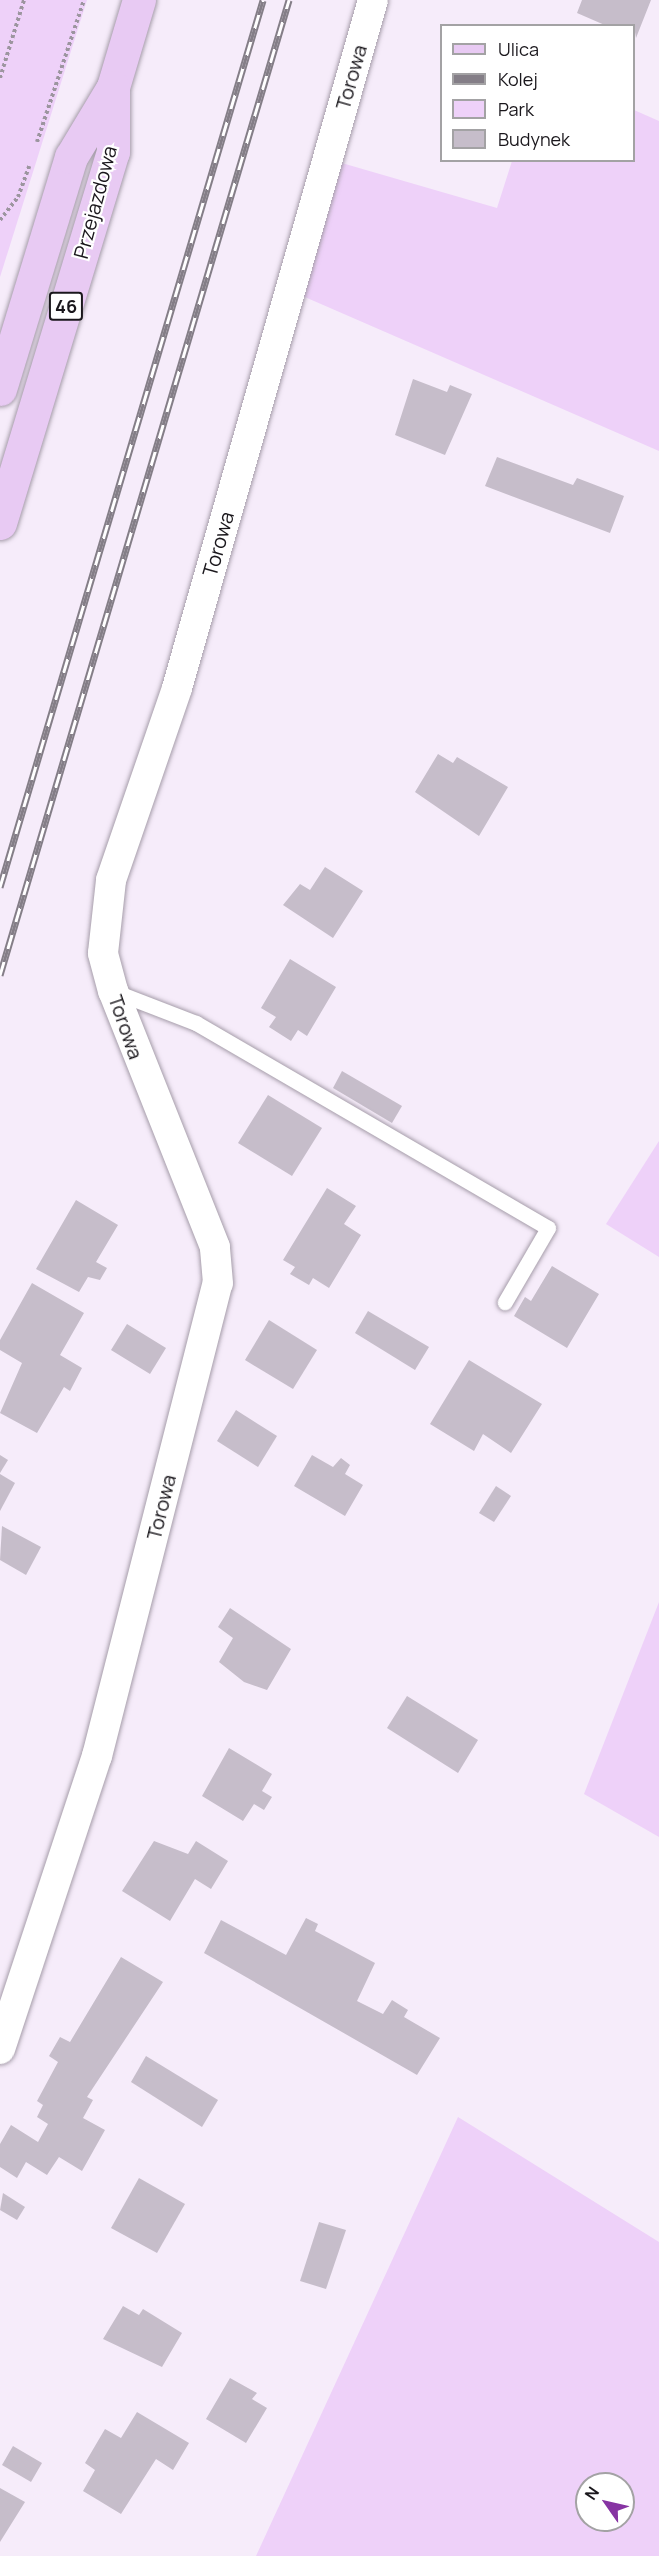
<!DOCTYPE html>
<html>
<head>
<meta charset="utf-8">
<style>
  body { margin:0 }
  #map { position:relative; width:659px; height:2556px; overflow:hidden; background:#f6ecfa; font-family:Manrope,sans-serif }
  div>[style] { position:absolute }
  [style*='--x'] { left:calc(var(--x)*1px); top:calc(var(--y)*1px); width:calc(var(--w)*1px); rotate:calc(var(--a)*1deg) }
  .green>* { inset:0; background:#eed1f9 }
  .building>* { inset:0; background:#c6bdca }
  .path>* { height:4px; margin-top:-2px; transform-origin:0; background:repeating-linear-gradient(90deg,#9c959f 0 3px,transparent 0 6px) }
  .roads { filter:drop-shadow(0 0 2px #a69daa) drop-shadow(0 0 2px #a69daa) }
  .service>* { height:15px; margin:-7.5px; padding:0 7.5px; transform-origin:7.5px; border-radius:7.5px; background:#fff }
  .minor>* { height:30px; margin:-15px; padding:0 15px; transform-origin:15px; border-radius:15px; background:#fff }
  .primary>* { height:33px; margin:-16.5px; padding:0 16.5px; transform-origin:16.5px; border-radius:16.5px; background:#e8caf3 }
  .rail>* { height:7px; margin-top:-3.5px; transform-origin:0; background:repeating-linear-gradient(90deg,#fff 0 14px,#847e87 0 28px); box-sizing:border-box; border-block:2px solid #847e87 }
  span { translate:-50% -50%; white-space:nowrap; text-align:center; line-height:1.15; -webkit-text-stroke:4.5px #fff; paint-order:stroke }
  .shield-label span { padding:2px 4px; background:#fff; border:2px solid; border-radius:4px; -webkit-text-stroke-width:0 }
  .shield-label { font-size:18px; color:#1a171c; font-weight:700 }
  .street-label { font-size:20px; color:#1a171c }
  .legend { position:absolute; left:440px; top:24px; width:195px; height:138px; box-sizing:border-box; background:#fff; border:2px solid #a3a2a4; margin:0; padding:8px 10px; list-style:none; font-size:18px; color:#1a171c }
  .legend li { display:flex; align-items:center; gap:12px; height:30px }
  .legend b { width:30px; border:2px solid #a3a2a4 }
  .north { position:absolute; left:575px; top:2472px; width:60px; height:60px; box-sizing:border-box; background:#fff; border:2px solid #a3a2a4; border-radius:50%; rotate:304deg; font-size:16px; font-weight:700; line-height:24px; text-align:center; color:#1a171c }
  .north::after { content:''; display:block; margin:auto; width:21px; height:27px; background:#8734a3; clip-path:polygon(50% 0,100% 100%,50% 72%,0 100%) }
</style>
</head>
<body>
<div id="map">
  <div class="green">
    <div style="clip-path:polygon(0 0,87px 0,0 277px)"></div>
    <div style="clip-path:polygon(634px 110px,659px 121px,659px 451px,291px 291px,328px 159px,497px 208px,512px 161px,634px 160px)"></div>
    <div style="clip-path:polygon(659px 1141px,659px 1257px,606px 1224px)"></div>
    <div style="clip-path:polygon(659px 1602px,659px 1837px,584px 1794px)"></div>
    <div style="clip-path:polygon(evenodd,458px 2117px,659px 2242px,659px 2556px,256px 2556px,458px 2117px,587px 2484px,623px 2484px,623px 2520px,587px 2520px,587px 2484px)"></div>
  </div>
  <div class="building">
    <div style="clip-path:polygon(582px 0,651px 0,636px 38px,634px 26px,607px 26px,577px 13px)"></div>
    <div style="clip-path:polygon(413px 379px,447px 392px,450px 385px,472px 394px,445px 455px,395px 435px)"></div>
    <div style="clip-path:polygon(497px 457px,573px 485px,577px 478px,624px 496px,610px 533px,485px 486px)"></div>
    <div style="clip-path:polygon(438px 754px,453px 763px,457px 757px,508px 787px,479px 836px,415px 792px)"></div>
    <div style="clip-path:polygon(325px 867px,363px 891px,333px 938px,283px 905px,300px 884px,310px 890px)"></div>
    <div style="clip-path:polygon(290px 959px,336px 987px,307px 1036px,298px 1030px,291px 1041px,269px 1027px,276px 1017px,261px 1008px)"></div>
    <div style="clip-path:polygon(342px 1071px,402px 1106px,392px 1123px,333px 1088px)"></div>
    <div style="clip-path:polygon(268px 1095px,322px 1128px,292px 1176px,238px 1143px)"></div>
    <div style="clip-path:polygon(327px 1188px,356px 1206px,344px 1224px,361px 1235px,329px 1288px,313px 1278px,309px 1285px,290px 1274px,295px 1267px,283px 1260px)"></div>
    <div style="clip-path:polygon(76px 1200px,118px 1225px,96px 1262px,107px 1268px,100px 1280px,88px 1277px,79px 1292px,36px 1269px)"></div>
    <div style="clip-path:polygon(552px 1266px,599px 1294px,567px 1348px,514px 1316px,525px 1297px,531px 1301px)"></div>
    <div style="clip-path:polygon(32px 1283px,84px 1313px,60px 1355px,82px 1368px,70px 1391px,64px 1387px,37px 1433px,0 1413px,22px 1363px,0 1350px,0 1340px)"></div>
    <div style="clip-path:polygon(368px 1311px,429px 1347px,415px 1370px,355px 1333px)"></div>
    <div style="clip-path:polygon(269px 1320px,317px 1350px,293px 1389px,245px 1360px)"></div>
    <div style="clip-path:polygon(127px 1324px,166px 1348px,150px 1374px,111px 1350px)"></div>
    <div style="clip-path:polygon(469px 1360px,542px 1404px,511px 1453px,483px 1434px,474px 1451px,430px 1424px)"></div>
    <div style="clip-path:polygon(236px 1410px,277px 1436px,258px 1467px,217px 1441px)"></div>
    <div style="clip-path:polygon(0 1455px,8px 1460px,0 1473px)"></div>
    <div style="clip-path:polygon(312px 1455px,333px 1467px,341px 1458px,350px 1465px,345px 1474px,363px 1485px,345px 1516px,294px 1486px)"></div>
    <div style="clip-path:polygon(0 1474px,15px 1483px,0 1511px)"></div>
    <div style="clip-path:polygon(496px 1486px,511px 1496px,494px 1522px,479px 1513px)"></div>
    <div style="clip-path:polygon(2px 1526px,41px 1547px,26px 1575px,0 1560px)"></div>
    <div style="clip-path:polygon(230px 1608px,291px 1649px,267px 1690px,244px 1682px,219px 1662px,233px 1638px,218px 1627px)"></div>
    <div style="clip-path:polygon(407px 1696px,478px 1740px,458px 1773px,387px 1728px)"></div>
    <div style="clip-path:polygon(229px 1748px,272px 1774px,262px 1791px,272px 1797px,264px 1810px,254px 1804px,243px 1821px,202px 1796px)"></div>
    <div style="clip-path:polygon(154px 1841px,188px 1854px,196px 1841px,228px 1861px,211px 1889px,195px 1879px,170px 1921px,122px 1891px)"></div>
    <div style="clip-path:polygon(306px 1918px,318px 1924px,315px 1931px,375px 1963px,357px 2001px,383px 2014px,392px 2000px,408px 2010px,404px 2017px,440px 2038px,417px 2075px,204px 1953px,221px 1920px,286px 1955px)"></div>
    <div style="clip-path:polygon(121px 1957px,163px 1982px,87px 2097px,93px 2100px,83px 2118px,105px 2130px,82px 2171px,59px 2157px,47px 2175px,26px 2162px,17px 2178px,0 2167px,0 2144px,11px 2125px,38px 2142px,48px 2124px,37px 2117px,43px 2105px,37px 2101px,58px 2062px,49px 2056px,60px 2037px,70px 2042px)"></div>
    <div style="clip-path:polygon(146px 2056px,218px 2100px,202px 2127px,131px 2082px)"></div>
    <div style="clip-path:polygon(139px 2178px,185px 2204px,157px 2253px,111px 2228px)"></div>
    <div style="clip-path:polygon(3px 2193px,25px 2207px,17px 2220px,0 2210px)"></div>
    <div style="clip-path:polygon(319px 2222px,346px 2230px,326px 2289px,300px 2281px)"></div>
    <div style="clip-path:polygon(123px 2306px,139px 2315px,143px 2309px,182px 2333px,162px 2367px,103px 2339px)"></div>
    <div style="clip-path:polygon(230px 2378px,257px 2393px,252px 2399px,267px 2408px,246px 2443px,206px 2419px)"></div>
    <div style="clip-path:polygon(137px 2412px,189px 2443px,173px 2470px,156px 2459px,121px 2514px,83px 2491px,95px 2470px,85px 2463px,105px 2429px,121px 2438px)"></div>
    <div style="clip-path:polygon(13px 2446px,42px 2463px,31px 2482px,2px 2465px)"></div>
    <div style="clip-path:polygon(0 2488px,25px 2502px,0 2542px)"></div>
  </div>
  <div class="path">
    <div style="--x:0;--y:78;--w:82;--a:-72.9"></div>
    <div style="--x:37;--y:142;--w:150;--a:-71.7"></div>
    <div style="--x:0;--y:220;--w:29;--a:-52"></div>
    <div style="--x:18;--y:197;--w:33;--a:-70"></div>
  </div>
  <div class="roads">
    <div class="service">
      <div style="--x:113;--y:991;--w:89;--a:21.1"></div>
      <div style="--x:196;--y:1023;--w:407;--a:30.2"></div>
      <div style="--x:548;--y:1228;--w:86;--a:120.2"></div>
    </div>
    <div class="minor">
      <div style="--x:0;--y:2049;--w:309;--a:-71.7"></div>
      <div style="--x:97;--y:1756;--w:488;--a:-75.7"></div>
      <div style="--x:218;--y:1283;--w:36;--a:-95"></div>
      <div style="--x:215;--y:1247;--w:276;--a:-111.7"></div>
      <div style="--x:113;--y:991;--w:39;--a:-105"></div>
      <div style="--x:103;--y:953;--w:73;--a:-83.7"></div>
      <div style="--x:111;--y:880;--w:203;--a:-71"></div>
      <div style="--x:177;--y:688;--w:715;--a:-74.1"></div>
    </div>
    <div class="primary">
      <div style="--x:0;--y:389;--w:243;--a:-73"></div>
      <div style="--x:71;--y:157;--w:82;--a:-59"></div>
      <div style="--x:113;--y:87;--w:91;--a:-73.4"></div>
      <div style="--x:0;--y:523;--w:388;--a:-73.1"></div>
      <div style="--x:113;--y:152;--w:65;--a:-90"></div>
    </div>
  </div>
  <div class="rail">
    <div style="--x:0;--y:887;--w:925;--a:-73.48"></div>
    <div style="--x:0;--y:975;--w:1017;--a:-73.49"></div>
  </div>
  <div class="shield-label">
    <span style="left:66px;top:306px">46</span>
  </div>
  <div class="street-label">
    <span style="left:351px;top:77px;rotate:-74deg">Torowa</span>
    <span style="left:95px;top:202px;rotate:-75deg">Przejazdowa</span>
    <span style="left:218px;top:544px;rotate:-74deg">Torowa</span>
    <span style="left:126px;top:1027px;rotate:71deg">Torowa</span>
    <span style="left:161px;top:1507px;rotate:-76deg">Torowa</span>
  </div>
  <ul class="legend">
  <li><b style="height:8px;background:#e8caf3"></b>Ulica</li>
  <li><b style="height:8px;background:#847e87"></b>Kolej</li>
  <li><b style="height:16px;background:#eed1f9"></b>Park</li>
  <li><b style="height:16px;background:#c6bdca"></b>Budynek</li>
  </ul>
  <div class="north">N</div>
</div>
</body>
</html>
